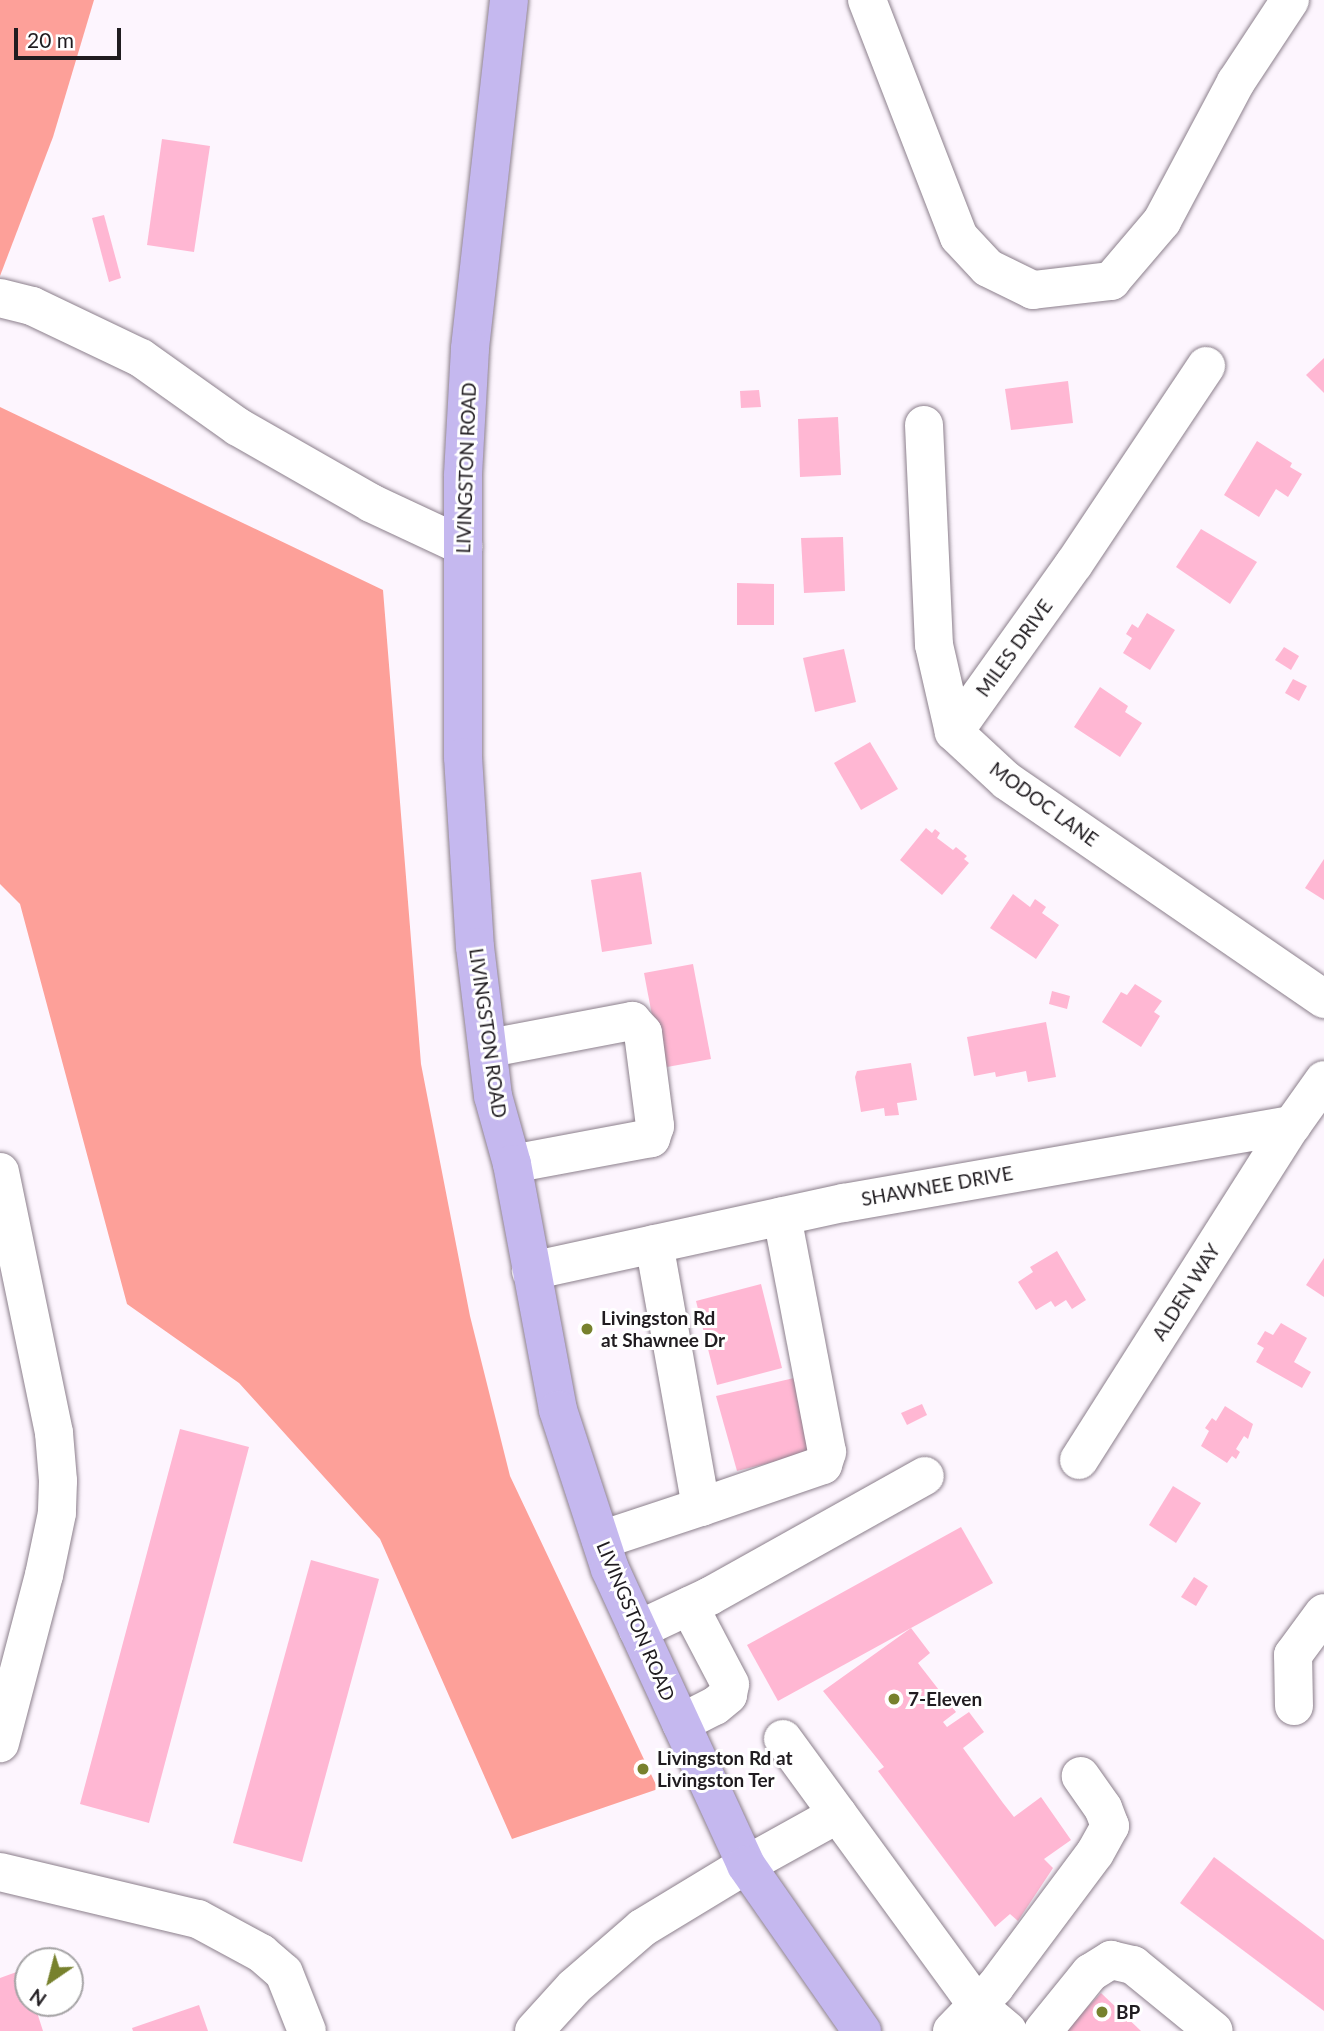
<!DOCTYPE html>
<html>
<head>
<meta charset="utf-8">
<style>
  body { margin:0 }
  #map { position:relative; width:1324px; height:2031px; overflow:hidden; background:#fdf5fe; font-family:Lato,sans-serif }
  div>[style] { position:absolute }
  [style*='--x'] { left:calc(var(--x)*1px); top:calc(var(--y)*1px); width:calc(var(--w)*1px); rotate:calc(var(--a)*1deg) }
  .forest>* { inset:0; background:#fda099 }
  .building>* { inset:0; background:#ffb7d3 }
  .roads { filter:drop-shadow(0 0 2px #8c808c) drop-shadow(0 0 2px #8c808c) }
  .minor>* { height:38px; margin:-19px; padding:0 19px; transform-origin:19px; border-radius:19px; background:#fff }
  .major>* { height:38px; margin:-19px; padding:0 19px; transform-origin:19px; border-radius:19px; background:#c5b8ef }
  .dots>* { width:19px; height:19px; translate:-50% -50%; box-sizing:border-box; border:4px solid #fff; border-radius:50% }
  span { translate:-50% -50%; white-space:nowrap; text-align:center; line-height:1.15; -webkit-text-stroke:6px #fff; paint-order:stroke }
  .street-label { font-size:19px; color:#201c20 }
  .poi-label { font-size:19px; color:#201c20; font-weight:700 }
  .left { translate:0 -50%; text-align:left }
  .north { position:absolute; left:14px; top:1947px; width:70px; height:70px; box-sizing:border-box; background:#fff; border:2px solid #a6a4a6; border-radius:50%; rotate:215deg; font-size:19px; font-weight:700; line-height:28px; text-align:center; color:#201c20 }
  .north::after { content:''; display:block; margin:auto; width:24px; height:32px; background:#77812d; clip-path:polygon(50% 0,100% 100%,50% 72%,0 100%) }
  .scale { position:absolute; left:14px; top:28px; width:107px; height:32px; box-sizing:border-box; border:4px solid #201c20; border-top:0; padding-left:9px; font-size:21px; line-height:24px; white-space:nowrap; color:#201c20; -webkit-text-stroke:5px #fff; paint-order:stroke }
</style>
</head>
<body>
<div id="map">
  <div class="forest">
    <div style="clip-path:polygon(0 0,94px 0,53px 137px,0 276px)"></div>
    <div style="clip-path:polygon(0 407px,383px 590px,421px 1064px,470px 1316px,510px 1476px,658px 1789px,512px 1839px,380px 1539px,239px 1383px,127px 1304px,20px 904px,0 884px)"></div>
  </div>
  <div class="building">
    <div style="clip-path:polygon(162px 139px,210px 146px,194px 252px,147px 245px)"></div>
    <div style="clip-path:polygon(104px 215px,121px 278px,109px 282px,92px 218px)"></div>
    <div style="clip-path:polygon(1324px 358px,1324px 393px,1306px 375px)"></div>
    <div style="clip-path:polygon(1068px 381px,1073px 423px,1011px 430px,1005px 389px)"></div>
    <div style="clip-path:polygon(759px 390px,761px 407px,741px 408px,740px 391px)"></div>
    <div style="clip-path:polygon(838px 417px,841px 475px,800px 477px,798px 419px)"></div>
    <div style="clip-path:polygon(1257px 441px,1292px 463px,1290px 467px,1302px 474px,1288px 497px,1276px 489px,1259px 517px,1224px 495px)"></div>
    <div style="clip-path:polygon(1201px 529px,1257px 562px,1230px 604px,1176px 567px)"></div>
    <div style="clip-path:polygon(843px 537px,845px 591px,804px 593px,801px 538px)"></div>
    <div style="clip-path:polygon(737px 583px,774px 584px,774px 625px,737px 625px)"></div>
    <div style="clip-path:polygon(1147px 613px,1175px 630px,1150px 670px,1123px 653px,1132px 638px,1126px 634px,1132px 624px,1138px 628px)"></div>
    <div style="clip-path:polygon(1284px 647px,1299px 656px,1291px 670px,1275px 660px)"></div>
    <div style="clip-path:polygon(844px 649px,856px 702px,815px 712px,803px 658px)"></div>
    <div style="clip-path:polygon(1293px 679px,1307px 686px,1299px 701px,1285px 693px)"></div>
    <div style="clip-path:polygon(1100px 687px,1128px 706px,1125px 712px,1142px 723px,1120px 757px,1074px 727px)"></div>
    <div style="clip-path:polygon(870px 742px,898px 789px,861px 810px,834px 763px)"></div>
    <div style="clip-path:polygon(926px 828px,932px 833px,935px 829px,940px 833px,937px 838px,953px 850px,956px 847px,967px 856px,964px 859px,969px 863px,942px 895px,900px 860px)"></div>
    <div style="clip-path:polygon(1324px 859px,1324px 900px,1305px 888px)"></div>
    <div style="clip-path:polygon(641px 872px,652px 944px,602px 952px,591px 880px)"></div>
    <div style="clip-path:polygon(1013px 894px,1030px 907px,1035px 899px,1046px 907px,1042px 913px,1059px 925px,1036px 959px,990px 928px)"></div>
    <div style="clip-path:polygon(693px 964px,711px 1059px,667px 1067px,661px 1063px,644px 973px)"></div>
    <div style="clip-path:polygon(1135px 984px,1162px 1001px,1154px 1012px,1160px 1016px,1141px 1047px,1102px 1022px,1121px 992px,1127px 995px)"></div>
    <div style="clip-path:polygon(1052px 991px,1070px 996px,1067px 1009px,1049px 1004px)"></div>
    <div style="clip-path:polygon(1046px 1022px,1056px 1077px,1028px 1082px,1026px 1071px,996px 1077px,995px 1072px,974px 1076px,967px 1037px)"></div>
    <div style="clip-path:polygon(911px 1063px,917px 1100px,897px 1103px,899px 1115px,885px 1116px,884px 1108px,861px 1112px,855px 1077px,857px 1071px)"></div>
    <div style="clip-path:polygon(1057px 1251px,1086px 1300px,1072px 1309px,1066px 1300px,1055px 1307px,1051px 1301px,1036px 1310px,1018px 1282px,1033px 1272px,1030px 1267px)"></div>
    <div style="clip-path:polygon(1324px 1258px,1324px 1297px,1306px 1285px)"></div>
    <div style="clip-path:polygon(761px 1284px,782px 1368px,717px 1385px,696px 1301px)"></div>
    <div style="clip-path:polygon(1281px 1323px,1307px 1338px,1294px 1362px,1311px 1372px,1302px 1388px,1256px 1362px,1264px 1348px,1257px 1344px,1265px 1331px,1273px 1335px)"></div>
    <div style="clip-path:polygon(794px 1378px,812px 1452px,737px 1471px,716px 1396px)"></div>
    <div style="clip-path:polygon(922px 1404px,927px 1415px,907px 1425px,901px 1413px)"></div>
    <div style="clip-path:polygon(1225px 1406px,1253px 1424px,1248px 1439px,1244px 1436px,1236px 1449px,1240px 1452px,1236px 1459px,1232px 1456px,1227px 1463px,1201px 1446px,1209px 1431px,1205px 1428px,1212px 1418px,1216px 1421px)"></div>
    <div style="clip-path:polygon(180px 1429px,249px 1447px,149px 1823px,80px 1804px)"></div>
    <div style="clip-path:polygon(1173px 1486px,1201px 1503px,1176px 1543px,1149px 1525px)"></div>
    <div style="clip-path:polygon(961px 1527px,993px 1583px,778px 1701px,747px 1645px)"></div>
    <div style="clip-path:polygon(311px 1560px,379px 1579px,302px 1862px,233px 1843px)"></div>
    <div style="clip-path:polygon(1194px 1577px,1208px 1586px,1196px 1606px,1181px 1597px)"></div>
    <div style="clip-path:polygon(911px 1628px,930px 1653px,918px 1663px,956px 1712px,943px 1722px,947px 1727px,969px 1712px,984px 1732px,963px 1748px,1003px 1803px,1014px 1817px,1041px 1797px,1071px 1840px,1044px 1859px,1053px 1868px,1018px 1921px,1010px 1914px,995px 1927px,878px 1771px,884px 1767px,823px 1691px)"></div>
    <div style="clip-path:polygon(1214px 1857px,1324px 1940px,1324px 2011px,1180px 1903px)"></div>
    <div style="clip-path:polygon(22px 1970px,28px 1987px,28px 2003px,34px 2003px,43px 2031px,0 2031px,0 1978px)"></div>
    <div style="clip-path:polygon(1101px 1993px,1141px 2031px,1065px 2031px)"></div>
    <div style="clip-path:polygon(199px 2005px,208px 2031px,133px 2031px,132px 2028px)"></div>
  </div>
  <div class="roads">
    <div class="minor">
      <div style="--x:867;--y:0;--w:254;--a:68.8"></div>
      <div style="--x:959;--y:237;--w:42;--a:46.9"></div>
      <div style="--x:988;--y:268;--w:50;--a:26.1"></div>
      <div style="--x:1033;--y:290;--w:79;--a:-6.6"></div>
      <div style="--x:1111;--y:281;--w:79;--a:-49.6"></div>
      <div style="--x:1162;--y:221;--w:157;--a:-62"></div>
      <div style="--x:1236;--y:82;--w:98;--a:-56.6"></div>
      <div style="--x:0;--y:298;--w:33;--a:14"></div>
      <div style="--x:32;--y:306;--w:121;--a:25.5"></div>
      <div style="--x:141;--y:358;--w:119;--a:35.4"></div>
      <div style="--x:238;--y:427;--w:153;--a:29.7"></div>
      <div style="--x:371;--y:503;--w:102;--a:25.1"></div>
      <div style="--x:924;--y:425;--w:220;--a:87.4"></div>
      <div style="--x:934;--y:645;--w:89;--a:77.1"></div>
      <div style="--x:954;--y:732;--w:72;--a:42.8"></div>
      <div style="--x:1007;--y:781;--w:385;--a:34.5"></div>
      <div style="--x:954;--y:732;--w:206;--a:-54.5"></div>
      <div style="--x:1074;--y:564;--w:238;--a:-56.3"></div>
      <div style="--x:490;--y:1048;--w:145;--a:-10.8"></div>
      <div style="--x:632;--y:1021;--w:16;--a:47"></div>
      <div style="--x:643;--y:1033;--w:94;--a:82.6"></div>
      <div style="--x:655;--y:1126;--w:13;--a:108"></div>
      <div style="--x:651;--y:1138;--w:141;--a:169.4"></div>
      <div style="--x:0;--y:1172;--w:267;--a:78.3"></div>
      <div style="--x:54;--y:1433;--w:48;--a:85.2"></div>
      <div style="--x:58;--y:1481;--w:32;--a:92"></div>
      <div style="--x:57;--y:1513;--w:63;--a:101.8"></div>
      <div style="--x:44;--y:1575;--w:174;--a:104.7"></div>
      <div style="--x:531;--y:1271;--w:320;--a:-12.3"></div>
      <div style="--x:844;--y:1203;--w:455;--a:-9.9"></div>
      <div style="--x:1292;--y:1125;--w:55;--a:-54.6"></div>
      <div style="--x:1079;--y:1460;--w:397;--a:-57.6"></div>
      <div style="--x:701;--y:1507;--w:129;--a:-19"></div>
      <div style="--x:823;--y:1465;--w:14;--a:-73"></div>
      <div style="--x:827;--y:1452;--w:240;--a:-100.8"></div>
      <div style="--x:601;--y:1540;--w:105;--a:-18.3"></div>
      <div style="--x:701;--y:1507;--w:267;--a:-100.1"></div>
      <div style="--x:638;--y:1630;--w:80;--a:-25.3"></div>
      <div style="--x:710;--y:1596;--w:246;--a:-29.2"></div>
      <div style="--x:1294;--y:1706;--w:51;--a:-91.1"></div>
      <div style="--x:1293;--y:1655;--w:52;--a:-53.6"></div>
      <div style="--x:681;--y:1723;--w:38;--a:-27"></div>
      <div style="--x:715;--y:1706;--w:17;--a:-40"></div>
      <div style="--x:728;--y:1695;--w:11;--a:-80"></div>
      <div style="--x:730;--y:1684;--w:88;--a:-117.7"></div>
      <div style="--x:783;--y:1739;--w:329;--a:53.9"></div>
      <div style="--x:977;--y:2005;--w:40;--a:40"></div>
      <div style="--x:0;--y:1872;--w:204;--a:13.4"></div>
      <div style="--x:198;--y:1919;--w:72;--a:28.4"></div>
      <div style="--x:261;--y:1953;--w:30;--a:41"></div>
      <div style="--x:284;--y:1973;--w:62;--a:68.4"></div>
      <div style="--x:534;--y:2031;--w:59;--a:-47.7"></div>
      <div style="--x:574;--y:1987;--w:90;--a:-40.9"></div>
      <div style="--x:642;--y:1928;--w:122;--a:-31.2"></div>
      <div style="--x:746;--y:1865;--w:105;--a:-29"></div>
      <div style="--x:952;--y:2031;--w:62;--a:-45.7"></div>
      <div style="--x:995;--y:1987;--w:167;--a:-53.3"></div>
      <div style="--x:1095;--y:1853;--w:31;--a:-61"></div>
      <div style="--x:1110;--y:1826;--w:19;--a:-111"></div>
      <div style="--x:1103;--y:1808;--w:39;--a:-125"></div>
      <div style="--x:1043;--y:2031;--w:75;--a:-51"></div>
      <div style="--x:1090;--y:1973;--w:25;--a:-32"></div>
      <div style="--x:1111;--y:1960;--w:23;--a:13"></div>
      <div style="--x:1133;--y:1965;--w:104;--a:39.2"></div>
    </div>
    <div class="major">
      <div style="--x:509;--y:0;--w:351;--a:96.4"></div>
      <div style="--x:470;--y:349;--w:127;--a:93.2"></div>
      <div style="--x:463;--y:476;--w:281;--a:90"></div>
      <div style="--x:463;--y:757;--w:190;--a:86.4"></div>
      <div style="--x:475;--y:947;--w:150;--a:83.1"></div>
      <div style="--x:493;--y:1096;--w:71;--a:74.4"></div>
      <div style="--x:512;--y:1164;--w:250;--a:79.4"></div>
      <div style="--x:558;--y:1410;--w:167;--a:71.9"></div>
      <div style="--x:610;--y:1569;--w:326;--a:65.3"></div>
      <div style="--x:746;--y:1865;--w:203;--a:55.1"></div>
    </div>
  </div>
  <div class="dots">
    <div style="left:587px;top:1329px;background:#77812d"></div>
    <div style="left:894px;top:1699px;background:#77812d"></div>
    <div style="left:643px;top:1769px;background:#77812d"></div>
    <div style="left:1102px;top:2012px;background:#77812d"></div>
  </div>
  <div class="street-label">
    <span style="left:466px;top:468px;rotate:-88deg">LIVINGSTON ROAD</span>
    <span style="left:1014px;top:648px;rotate:-54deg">MILES DRIVE</span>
    <span style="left:1044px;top:804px;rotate:36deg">MODOC LANE</span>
    <span style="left:488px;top:1033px;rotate:82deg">LIVINGSTON ROAD</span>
    <span style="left:937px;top:1186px;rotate:-10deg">SHAWNEE DRIVE</span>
    <span style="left:1186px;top:1292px;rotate:-58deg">ALDEN WAY</span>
    <span style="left:636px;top:1621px;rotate:67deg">LIVINGSTON ROAD</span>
  </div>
  <div class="poi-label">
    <span class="left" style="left:601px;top:1329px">Livingston Rd<br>at Shawnee Dr</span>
    <span class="left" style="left:908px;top:1699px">7-Eleven</span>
    <span class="left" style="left:657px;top:1769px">Livingston Rd at<br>Livingston Ter</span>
    <span class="left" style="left:1116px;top:2012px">BP</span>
  </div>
  <div class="north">N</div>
  <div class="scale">20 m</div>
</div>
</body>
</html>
